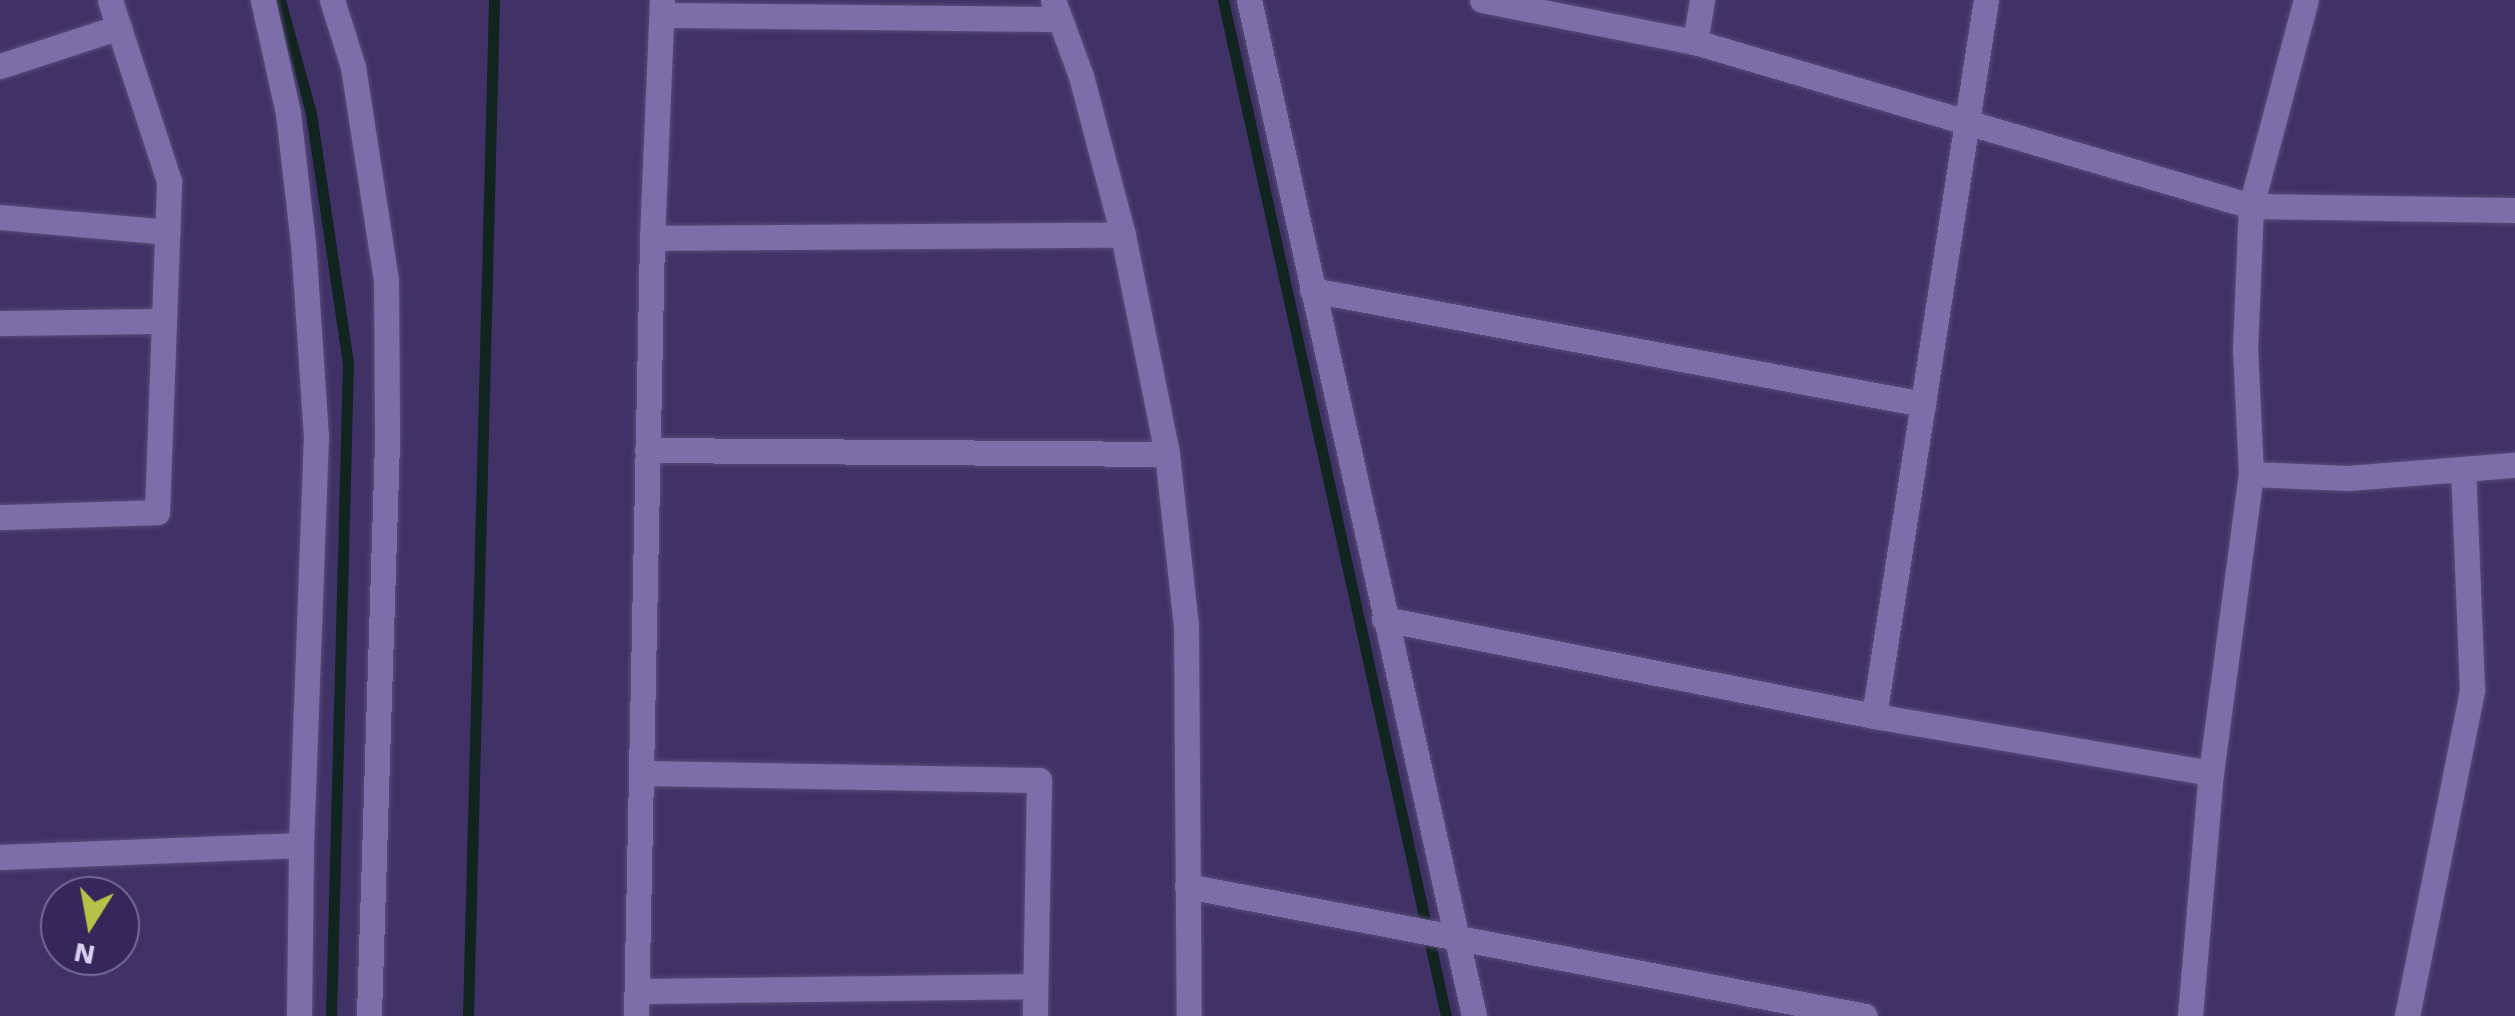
<!DOCTYPE html>
<html>
<head>
<meta charset="utf-8">
<style>
  body { margin:0 }
  #map { position:relative; width:2515px; height:1016px; overflow:hidden; background:#403266; font-family:"Work Sans",sans-serif }
  div>[style] { position:absolute }
  [style*='--x'] { left:calc(var(--x)*1px); top:calc(var(--y)*1px); width:calc(var(--w)*1px); rotate:calc(var(--a)*1deg) }
  .stream>* { height:11px; margin:-5.5px; padding:0 5.5px; transform-origin:5.5px; border-radius:5.5px; background:#12241f }
  .roads { filter:drop-shadow(0 0 2px #584c78) drop-shadow(0 0 2px #584c78) }
  .street>* { height:25px; margin:-12.5px; padding:0 12.5px; transform-origin:12.5px; border-radius:12.5px; background:#7c6fa9 }
  .secondary>* { height:25px; margin:-12.5px; padding:0 12.5px; transform-origin:12.5px; border-radius:12.5px; background:#7c6fa9 }
  span { translate:-50% -50%; white-space:nowrap; text-align:center; line-height:1.15; -webkit-text-stroke:8px #36275b; paint-order:stroke }
  .north { position:absolute; left:40px; top:876px; width:100px; height:100px; box-sizing:border-box; background:#36275b; border:2px solid #766b97; border-radius:50%; rotate:191deg; font-size:28px; font-weight:700; line-height:40px; text-align:center; color:#d6d0f0 }
  .north::after { content:''; display:block; margin:auto; width:35px; height:45px; background:#b7c148; clip-path:polygon(50% 0,100% 100%,50% 72%,0 100%) }
</style>
</head>
<body>
<div id="map">
  <div class="stream">
    <div style="--x:280;--y:0;--w:117;--a:74.7"></div>
    <div style="--x:311;--y:113;--w:253;--a:81.6"></div>
    <div style="--x:348;--y:363;--w:653;--a:91.49"></div>
    <div style="--x:1223;--y:0;--w:1040;--a:77.62"></div>
    <div style="--x:468;--y:1016;--w:1016;--a:-88.53"></div>
  </div>
  <div class="roads">
    <div class="street">
      <div style="--x:332;--y:0;--w:70;--a:72.6"></div>
      <div style="--x:353;--y:67;--w:215;--a:81.2"></div>
      <div style="--x:386;--y:279;--w:163;--a:89.6"></div>
      <div style="--x:387;--y:442;--w:574;--a:91.8"></div>
      <div style="--x:1249;--y:0;--w:1041;--a:77.51"></div>
      <div style="--x:1482;--y:0;--w:217;--a:11.2"></div>
      <div style="--x:1695;--y:42;--w:580;--a:16.43"></div>
      <div style="--x:2251;--y:206;--w:264;--a:0.9"></div>
      <div style="--x:662;--y:15;--w:398;--a:0.6"></div>
      <div style="--x:1695;--y:42;--w:43;--a:-80.5"></div>
      <div style="--x:0;--y:66;--w:125;--a:-18.1"></div>
      <div style="--x:0;--y:217;--w:168;--a:5.1"></div>
      <div style="--x:652;--y:238;--w:471;--a:-0.4"></div>
      <div style="--x:1312;--y:290;--w:622;--a:10.57"></div>
      <div style="--x:0;--y:323;--w:162;--a:-0.7"></div>
      <div style="--x:647;--y:450;--w:520;--a:0.44"></div>
      <div style="--x:2251;--y:474;--w:97;--a:2.4"></div>
      <div style="--x:2348;--y:478;--w:168;--a:-4.5"></div>
      <div style="--x:0;--y:517;--w:157;--a:-1.8"></div>
      <div style="--x:157;--y:512;--w:331;--a:-87.9"></div>
      <div style="--x:169;--y:181;--w:190;--a:-108.1"></div>
      <div style="--x:1384;--y:619;--w:500;--a:11.2"></div>
      <div style="--x:1874;--y:716;--w:342;--a:9.6"></div>
      <div style="--x:1874;--y:716;--w:725;--a:-81.11"></div>
      <div style="--x:643;--y:773;--w:396;--a:1"></div>
      <div style="--x:1039;--y:780;--w:236;--a:91"></div>
      <div style="--x:0;--y:857;--w:301;--a:-2.3"></div>
      <div style="--x:301;--y:845;--w:408;--a:-87.9"></div>
      <div style="--x:316;--y:437;--w:194;--a:-93.8"></div>
      <div style="--x:303;--y:243;--w:131;--a:-96.6"></div>
      <div style="--x:288;--y:113;--w:116;--a:-102.5"></div>
      <div style="--x:1187;--y:886;--w:690;--a:10.85"></div>
      <div style="--x:637;--y:991;--w:397;--a:-0.7"></div>
      <div style="--x:299;--y:1016;--w:171;--a:-89.3"></div>
      <div style="--x:636;--y:1016;--w:778;--a:-88.82"></div>
      <div style="--x:652;--y:238;--w:238;--a:-87.6"></div>
      <div style="--x:2190;--y:1016;--w:244;--a:-85.1"></div>
      <div style="--x:2211;--y:773;--w:302;--a:-82.4"></div>
      <div style="--x:2251;--y:474;--w:125;--a:-92.7"></div>
      <div style="--x:2245;--y:349;--w:143;--a:-87.6"></div>
      <div style="--x:2251;--y:206;--w:213;--a:-75.1"></div>
      <div style="--x:2407;--y:1016;--w:332;--a:-78.7"></div>
      <div style="--x:2472;--y:690;--w:221;--a:-92.3"></div>
    </div>
    <div class="secondary">
      <div style="--x:1053;--y:0;--w:81;--a:69.8"></div>
      <div style="--x:1081;--y:76;--w:164;--a:75.2"></div>
      <div style="--x:1123;--y:235;--w:223;--a:78.6"></div>
      <div style="--x:1167;--y:454;--w:172;--a:83.7"></div>
      <div style="--x:1186;--y:625;--w:391;--a:89.6"></div>
    </div>
  </div>
  <div class="north">N</div>
</div>
</body>
</html>
